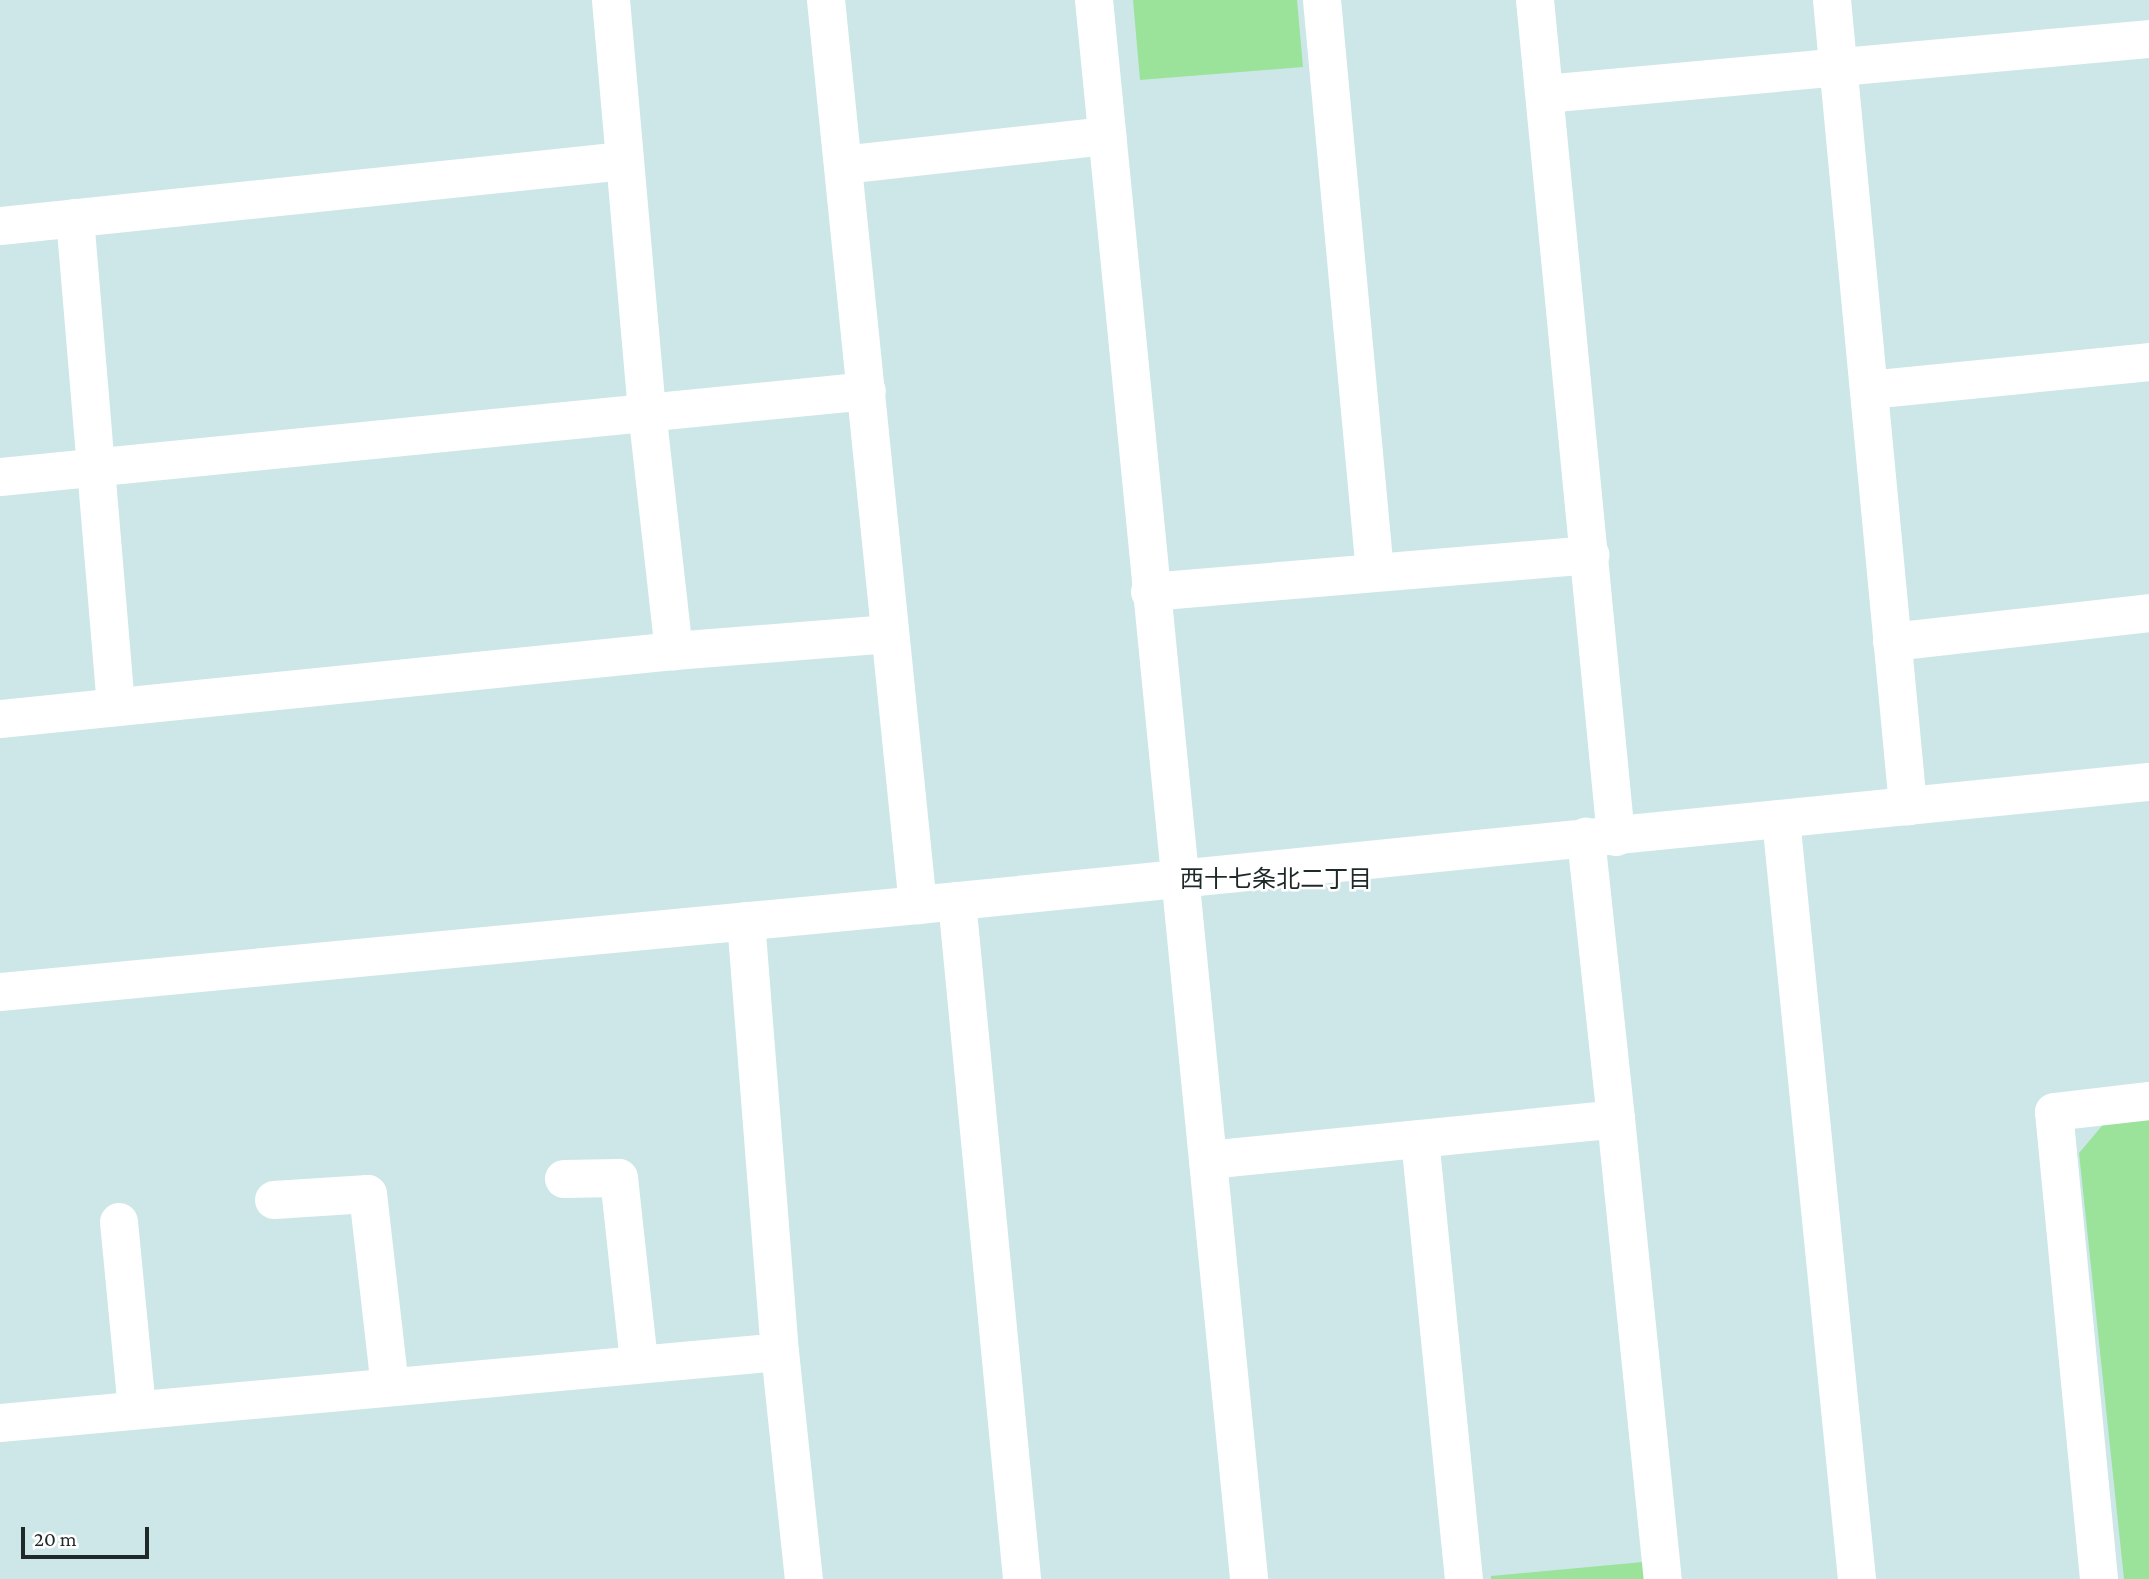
<!DOCTYPE html>
<html>
<head>
<meta charset="utf-8">
<style>
  body { margin:0 }
  #map { position:relative; width:2149px; height:1579px; overflow:hidden; background:#cde7e9; font-family:"Crimson Pro","Noto Sans JP",serif }
  div>[style] { position:absolute }
  [style*='--x'] { left:calc(var(--x)*1px); top:calc(var(--y)*1px); width:calc(var(--w)*1px); rotate:calc(var(--a)*1deg) }
  .green>* { inset:0; background:#9be39a }
  .minor>* { height:38px; margin:-19px; padding:0 19px; transform-origin:19px; border-radius:19px; background:#fff }
  span { translate:-50% -50%; white-space:nowrap; text-align:center; line-height:1.15; -webkit-text-stroke:5px #fff; paint-order:stroke }
  .neighbourhood-label { font-size:24px; color:#1f2929 }
  .scale { position:absolute; left:21px; top:1527px; width:128px; height:32px; box-sizing:border-box; border:4px solid #1f2929; border-top:0; padding-left:9px; font-size:21px; line-height:24px; white-space:nowrap; color:#1f2929; -webkit-text-stroke:5px #fff; paint-order:stroke }
</style>
</head>
<body>
<div id="map">
  <div class="green">
    <div style="clip-path:polygon(1133px 0,1297px 0,1303px 67px,1140px 80px)"></div>
    <div style="clip-path:polygon(2149px 1118px,2149px 1579px,2124px 1579px,2079px 1153px,2106px 1121px)"></div>
    <div style="clip-path:polygon(1643px 1562px,1645px 1579px,1491px 1579px,1491px 1576px)"></div>
  </div>
  <div class="minor">
    <div style="--x:611;--y:0;--w:413;--a:85"></div>
    <div style="--x:647;--y:411;--w:242;--a:83.6"></div>
    <div style="--x:826;--y:0;--w:910;--a:84.2"></div>
    <div style="--x:1094;--y:0;--w:1587;--a:84.39"></div>
    <div style="--x:1322;--y:0;--w:574;--a:84.71"></div>
    <div style="--x:1535;--y:0;--w:841;--a:84.47"></div>
    <div style="--x:1832;--y:0;--w:810;--a:84.61"></div>
    <div style="--x:1545;--y:94;--w:606;--a:-5.2"></div>
    <div style="--x:843;--y:165;--w:266;--a:-6.3"></div>
    <div style="--x:75;--y:218;--w:490;--a:85.2"></div>
    <div style="--x:0;--y:226;--w:627;--a:-5.95"></div>
    <div style="--x:1869;--y:390;--w:281;--a:-5.7"></div>
    <div style="--x:0;--y:477;--w:871;--a:-5.66"></div>
    <div style="--x:1150;--y:592;--w:442;--a:-4.8"></div>
    <div style="--x:1892;--y:642;--w:259;--a:-6.4"></div>
    <div style="--x:0;--y:719;--w:677;--a:-5.76"></div>
    <div style="--x:674;--y:651;--w:216;--a:-4.5"></div>
    <div style="--x:1781;--y:819;--w:764;--a:84.29"></div>
    <div style="--x:957;--y:901;--w:681;--a:84.52"></div>
    <div style="--x:746;--y:921;--w:432;--a:85.5"></div>
    <div style="--x:780;--y:1352;--w:228;--a:84"></div>
    <div style="--x:0;--y:992;--w:922;--a:-5.41"></div>
    <div style="--x:918;--y:905;--w:1237;--a:-5.71"></div>
    <div style="--x:1616;--y:1119;--w:462;--a:84.2"></div>
    <div style="--x:1420;--y:1139;--w:442;--a:84.3"></div>
    <div style="--x:1208;--y:1160;--w:410;--a:-5.7"></div>
    <div style="--x:1616;--y:1119;--w:284;--a:-96.1"></div>
    <div style="--x:564;--y:1179;--w:55;--a:-1"></div>
    <div style="--x:619;--y:1178;--w:186;--a:83.8"></div>
    <div style="--x:274;--y:1200;--w:94;--a:-3.7"></div>
    <div style="--x:368;--y:1194;--w:194;--a:83.5"></div>
    <div style="--x:119;--y:1222;--w:189;--a:84.5"></div>
    <div style="--x:0;--y:1423;--w:783;--a:-5.2"></div>
    <div style="--x:2099;--y:1579;--w:469;--a:-95.5"></div>
    <div style="--x:2054;--y:1112;--w:96;--a:-6.6"></div>
  </div>
  <div class="neighbourhood-label">
    <span style="left:1276px;top:879px">西十七条北二丁目</span>
  </div>
  <div class="scale">20 m</div>
</div>
</body>
</html>
